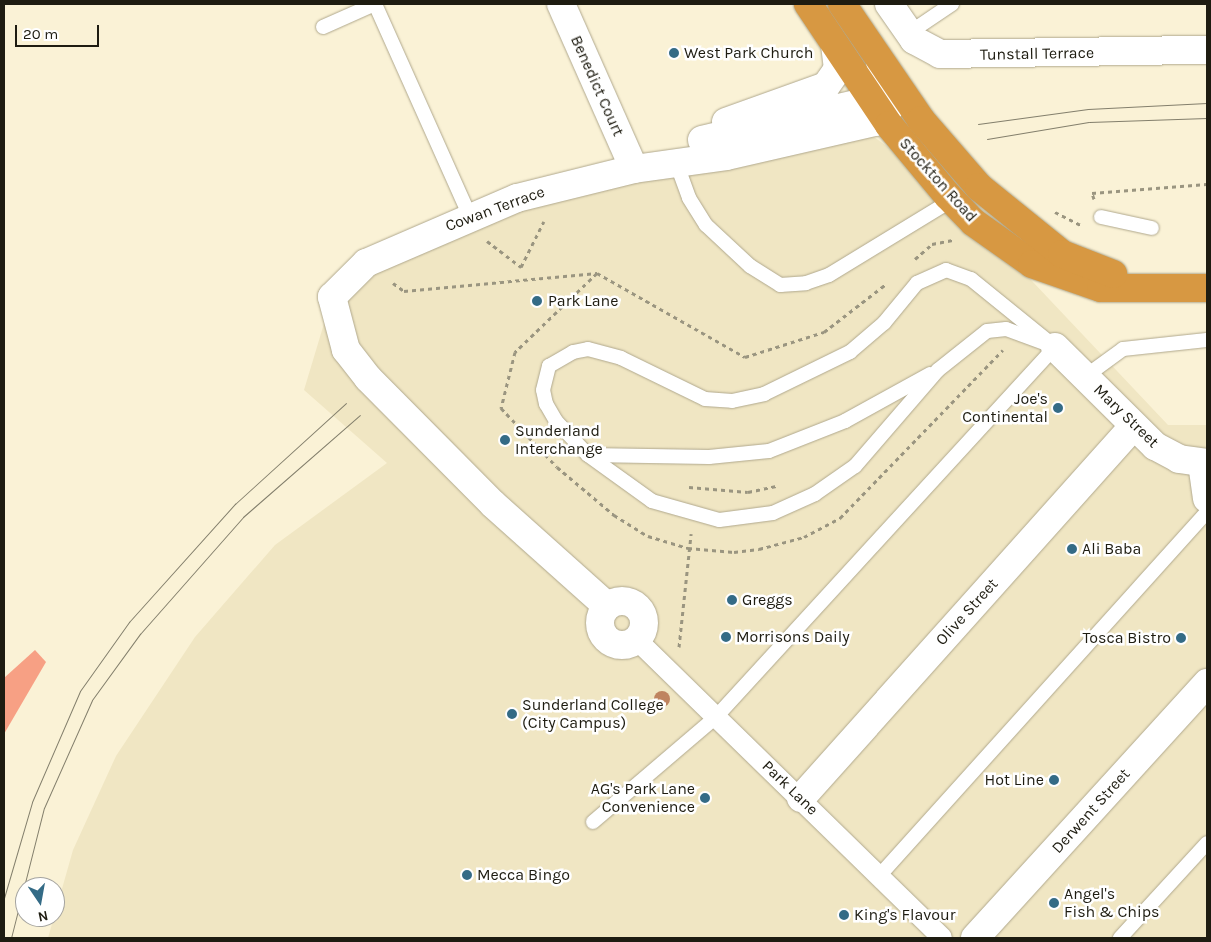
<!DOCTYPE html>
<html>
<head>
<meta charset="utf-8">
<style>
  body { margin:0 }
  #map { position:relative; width:1211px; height:942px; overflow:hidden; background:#faf2d6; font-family:Karla,sans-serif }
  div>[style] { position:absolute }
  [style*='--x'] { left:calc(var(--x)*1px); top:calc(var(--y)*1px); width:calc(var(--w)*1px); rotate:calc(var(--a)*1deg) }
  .built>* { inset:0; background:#f0e6c3 }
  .forest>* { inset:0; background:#f7a084 }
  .path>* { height:3px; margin-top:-1.5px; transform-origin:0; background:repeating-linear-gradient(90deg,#9a9580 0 4px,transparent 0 8px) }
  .roads { filter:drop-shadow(0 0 1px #b0a88d) drop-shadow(0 0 1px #b0a88d) }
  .service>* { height:14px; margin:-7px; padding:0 7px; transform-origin:7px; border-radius:7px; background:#fff }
  .pedestrian>* { height:20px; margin:-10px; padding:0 10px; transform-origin:10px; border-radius:10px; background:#fff }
  .minor>* { height:28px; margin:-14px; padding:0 14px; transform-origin:14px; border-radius:14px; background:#fff }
  .minor>.ring { margin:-14px; padding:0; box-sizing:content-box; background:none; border:28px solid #fff; border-radius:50% }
  .trunk>* { height:28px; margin:-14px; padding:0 14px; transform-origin:14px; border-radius:14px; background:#d79842 }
  .tram>* { height:1px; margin:-0.5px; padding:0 0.5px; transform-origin:0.5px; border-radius:0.5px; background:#837f6c }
  .trees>* { width:16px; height:16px; margin:-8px; border-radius:50%; background:#bf8460 }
  .dots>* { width:14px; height:14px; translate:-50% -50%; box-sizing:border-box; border:2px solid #fff; border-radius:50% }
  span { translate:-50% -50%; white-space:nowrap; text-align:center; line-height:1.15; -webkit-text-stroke:5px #fff; paint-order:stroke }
  .poi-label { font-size:16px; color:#1e1c11 }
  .left { translate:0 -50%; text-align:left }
  .right { translate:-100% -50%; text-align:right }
  .street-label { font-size:16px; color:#1e1c11 }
  .frame { position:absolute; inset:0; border:5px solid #1e1c11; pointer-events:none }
  .north { position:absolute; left:15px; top:877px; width:50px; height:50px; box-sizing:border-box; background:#fff; border:1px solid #a5a4a0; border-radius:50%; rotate:168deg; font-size:14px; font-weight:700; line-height:20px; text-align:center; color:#1e1c11 }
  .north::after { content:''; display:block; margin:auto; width:18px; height:22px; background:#346b86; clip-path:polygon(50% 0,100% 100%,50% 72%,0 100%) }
  .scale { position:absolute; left:15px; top:25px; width:84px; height:22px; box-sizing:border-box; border:2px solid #1e1c11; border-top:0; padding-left:6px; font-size:15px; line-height:18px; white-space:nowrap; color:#1e1c11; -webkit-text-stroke:4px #fff; paint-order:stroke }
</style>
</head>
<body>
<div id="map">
  <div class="built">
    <div style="clip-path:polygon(811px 91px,918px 169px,983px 229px,1168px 425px,1207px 425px,1207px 938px,48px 938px,73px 850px,116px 756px,195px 637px,275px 545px,387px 463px,304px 390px,332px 297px,470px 216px,676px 162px)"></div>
  </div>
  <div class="forest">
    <div style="clip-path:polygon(35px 650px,46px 662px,4px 734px,4px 678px)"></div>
  </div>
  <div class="path">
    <div style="--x:1094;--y:199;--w:6;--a:-108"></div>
    <div style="--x:1092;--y:193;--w:115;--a:-4.5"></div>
    <div style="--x:1055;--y:212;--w:29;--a:27"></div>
    <div style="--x:487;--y:241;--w:43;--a:37.4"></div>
    <div style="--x:521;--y:267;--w:51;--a:-63.4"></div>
    <div style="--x:915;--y:259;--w:23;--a:-41"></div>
    <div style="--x:932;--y:244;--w:21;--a:-11"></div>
    <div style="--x:597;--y:273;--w:114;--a:136.1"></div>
    <div style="--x:515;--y:352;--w:58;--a:104"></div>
    <div style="--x:501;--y:408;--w:81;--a:46.5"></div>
    <div style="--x:557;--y:467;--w:75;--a:40.1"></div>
    <div style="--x:614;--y:515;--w:40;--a:32"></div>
    <div style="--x:648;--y:536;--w:42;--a:16.7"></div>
    <div style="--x:688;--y:548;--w:46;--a:5"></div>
    <div style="--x:734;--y:552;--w:25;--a:-7"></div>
    <div style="--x:759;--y:549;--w:47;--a:-14.9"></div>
    <div style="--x:804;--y:537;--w:41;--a:-27.8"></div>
    <div style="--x:840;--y:518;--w:234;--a:-45.9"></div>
    <div style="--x:393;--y:283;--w:14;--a:36"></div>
    <div style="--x:404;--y:291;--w:194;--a:-5.3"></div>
    <div style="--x:597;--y:273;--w:170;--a:29.6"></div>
    <div style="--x:745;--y:357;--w:83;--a:-17.6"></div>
    <div style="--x:824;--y:332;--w:78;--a:-37.7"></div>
    <div style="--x:689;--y:487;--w:59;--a:4.8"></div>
    <div style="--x:748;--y:492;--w:30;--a:-12"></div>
    <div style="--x:679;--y:647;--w:114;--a:-83.9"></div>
  </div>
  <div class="roads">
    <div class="service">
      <div style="--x:323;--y:27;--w:57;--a:-23.9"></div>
      <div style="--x:375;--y:4;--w:232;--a:65.9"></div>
      <div style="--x:909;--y:33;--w:52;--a:-34"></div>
      <div style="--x:676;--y:162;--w:38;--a:70"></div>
      <div style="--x:689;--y:198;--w:32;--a:58"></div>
      <div style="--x:706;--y:225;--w:60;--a:43"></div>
      <div style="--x:750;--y:266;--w:36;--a:32"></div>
      <div style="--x:780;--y:285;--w:26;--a:-4"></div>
      <div style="--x:806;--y:283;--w:24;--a:-19"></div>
      <div style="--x:829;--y:275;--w:144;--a:-31.4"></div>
      <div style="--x:1101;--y:217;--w:52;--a:12.2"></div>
      <div style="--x:946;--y:270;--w:27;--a:20"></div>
      <div style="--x:971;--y:279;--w:108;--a:39"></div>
      <div style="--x:1055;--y:347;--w:52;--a:-159.8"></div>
      <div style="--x:1006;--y:329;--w:19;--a:174"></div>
      <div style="--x:987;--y:331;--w:63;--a:141.5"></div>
      <div style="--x:938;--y:370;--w:127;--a:130.8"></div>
      <div style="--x:855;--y:466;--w:49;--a:145"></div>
      <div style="--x:815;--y:494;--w:46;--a:155.7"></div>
      <div style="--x:773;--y:513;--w:54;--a:172.6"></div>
      <div style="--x:719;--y:520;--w:70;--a:-164.2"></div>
      <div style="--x:652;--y:501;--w:79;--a:-144.3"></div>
      <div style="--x:588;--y:455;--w:47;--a:-133.3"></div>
      <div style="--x:556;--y:421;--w:20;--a:-120"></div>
      <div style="--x:546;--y:404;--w:14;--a:-102"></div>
      <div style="--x:543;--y:390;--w:25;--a:-76"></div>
      <div style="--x:549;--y:366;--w:28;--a:-30"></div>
      <div style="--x:573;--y:352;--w:15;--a:-11"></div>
      <div style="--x:588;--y:349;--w:34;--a:15"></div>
      <div style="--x:621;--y:358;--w:93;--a:26"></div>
      <div style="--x:705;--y:399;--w:27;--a:4"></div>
      <div style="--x:732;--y:401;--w:33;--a:-12"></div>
      <div style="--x:764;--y:394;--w:96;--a:-26"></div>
      <div style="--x:850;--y:352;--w:45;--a:-40.5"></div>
      <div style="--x:884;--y:323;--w:52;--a:-50.5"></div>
      <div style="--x:917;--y:283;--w:32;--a:-24"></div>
      <div style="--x:1086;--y:376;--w:46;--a:-36.1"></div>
      <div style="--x:1123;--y:349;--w:84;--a:-6.1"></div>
      <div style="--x:588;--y:455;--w:121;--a:0.9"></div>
      <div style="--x:709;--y:457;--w:60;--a:-5.7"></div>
      <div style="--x:769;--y:451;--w:82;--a:-21.5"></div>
      <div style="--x:845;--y:421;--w:97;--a:-28.9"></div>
      <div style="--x:593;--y:822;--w:162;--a:-40.5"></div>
      <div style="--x:716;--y:717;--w:502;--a:-47.5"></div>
      <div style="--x:880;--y:875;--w:489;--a:-48"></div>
      <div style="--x:1120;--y:938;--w:129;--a:-47.5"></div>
    </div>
    <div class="pedestrian">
      <div style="--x:637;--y:640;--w:426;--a:44.3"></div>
    </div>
    <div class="minor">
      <div style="--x:561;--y:4;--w:180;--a:66.1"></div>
      <div style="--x:889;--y:4;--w:44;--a:55.2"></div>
      <div style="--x:914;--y:40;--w:30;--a:28"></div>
      <div style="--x:940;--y:54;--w:267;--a:-0.9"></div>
      <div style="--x:726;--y:122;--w:106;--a:-19.8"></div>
      <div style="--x:826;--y:86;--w:21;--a:-55"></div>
      <div style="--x:838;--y:69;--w:23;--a:-97"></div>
      <div style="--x:702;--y:140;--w:175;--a:-13.2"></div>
      <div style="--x:872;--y:100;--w:21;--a:3"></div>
      <div style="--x:1055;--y:347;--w:141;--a:44.7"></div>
      <div style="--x:1155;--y:446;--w:27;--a:28"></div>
      <div style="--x:1179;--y:459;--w:28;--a:8"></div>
      <div style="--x:1202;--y:463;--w:36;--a:82"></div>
      <div class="ring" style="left:600px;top:601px;width:16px;height:16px"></div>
      <div style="--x:607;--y:606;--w:153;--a:-138.2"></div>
      <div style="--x:493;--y:504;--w:177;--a:-134.8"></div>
      <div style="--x:368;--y:378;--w:36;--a:-128"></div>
      <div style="--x:346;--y:350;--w:55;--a:-104.8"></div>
      <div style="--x:332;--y:297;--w:48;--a:-45"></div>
      <div style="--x:366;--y:263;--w:164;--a:-23.3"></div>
      <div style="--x:517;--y:198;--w:121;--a:-13.9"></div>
      <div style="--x:634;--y:169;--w:93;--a:-8"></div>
      <div style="--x:726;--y:156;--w:153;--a:-12.9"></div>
      <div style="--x:875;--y:122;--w:21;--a:-45"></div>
      <div style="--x:890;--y:107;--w:46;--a:-102.5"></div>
      <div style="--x:801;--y:798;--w:499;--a:-48.2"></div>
      <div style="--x:975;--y:938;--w:345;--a:-47.7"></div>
    </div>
    <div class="trunk">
      <div style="--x:808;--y:4;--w:146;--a:56.2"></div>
      <div style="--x:889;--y:125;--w:92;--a:50.3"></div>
      <div style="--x:948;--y:196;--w:36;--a:46"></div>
      <div style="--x:973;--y:222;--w:72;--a:35.4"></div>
      <div style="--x:1032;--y:264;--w:73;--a:19.2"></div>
      <div style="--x:1101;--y:288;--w:106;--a:0"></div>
      <div style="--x:842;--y:4;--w:140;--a:55.7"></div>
      <div style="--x:921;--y:120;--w:89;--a:49.1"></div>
      <div style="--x:979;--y:187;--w:107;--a:38.9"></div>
      <div style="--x:1062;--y:254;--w:55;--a:21.4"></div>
    </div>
  </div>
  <div class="tram">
    <div style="--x:978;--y:124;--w:111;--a:-7.8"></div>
    <div style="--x:1088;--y:109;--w:119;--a:-2.9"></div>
    <div style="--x:987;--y:139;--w:103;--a:-9.5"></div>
    <div style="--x:1089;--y:122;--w:118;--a:-1.9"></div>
    <div style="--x:4;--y:898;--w:100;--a:-73.7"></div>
    <div style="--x:32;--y:802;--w:121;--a:-66.6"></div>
    <div style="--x:80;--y:691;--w:85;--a:-54.6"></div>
    <div style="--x:129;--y:622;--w:159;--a:-48.1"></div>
    <div style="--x:235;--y:504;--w:150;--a:-42.3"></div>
    <div style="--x:11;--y:938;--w:134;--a:-75.8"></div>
    <div style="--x:44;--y:808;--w:118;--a:-66"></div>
    <div style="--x:92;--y:700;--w:82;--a:-54"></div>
    <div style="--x:140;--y:634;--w:156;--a:-48.6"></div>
    <div style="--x:243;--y:517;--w:155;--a:-41.1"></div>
  </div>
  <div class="trees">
    <div style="left:662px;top:699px"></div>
  </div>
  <div class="dots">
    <div style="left:674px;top:53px;background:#346b86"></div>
    <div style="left:537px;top:301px;background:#346b86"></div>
    <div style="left:1058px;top:408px;background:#346b86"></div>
    <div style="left:505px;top:440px;background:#346b86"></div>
    <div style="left:1072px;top:549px;background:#346b86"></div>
    <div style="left:732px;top:600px;background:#346b86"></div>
    <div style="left:726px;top:637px;background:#346b86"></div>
    <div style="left:1181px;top:638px;background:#346b86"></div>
    <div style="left:512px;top:714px;background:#346b86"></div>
    <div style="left:1054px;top:780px;background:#346b86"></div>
    <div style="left:705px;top:798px;background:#346b86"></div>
    <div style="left:467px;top:875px;background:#346b86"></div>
    <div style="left:1054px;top:903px;background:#346b86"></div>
    <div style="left:844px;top:915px;background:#346b86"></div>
  </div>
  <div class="poi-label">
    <span class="left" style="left:684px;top:53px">West Park Church</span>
    <span class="left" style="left:548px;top:301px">Park Lane</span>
    <span class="right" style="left:1048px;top:408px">Joe's<br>Continental</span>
    <span class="left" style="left:515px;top:440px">Sunderland<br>Interchange</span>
    <span class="left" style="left:1082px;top:549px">Ali Baba</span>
    <span class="left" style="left:742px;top:600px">Greggs</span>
    <span class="left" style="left:736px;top:637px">Morrisons Daily</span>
    <span class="right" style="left:1171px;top:638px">Tosca Bistro</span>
    <span class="left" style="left:522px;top:714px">Sunderland College<br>(City Campus)</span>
    <span class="right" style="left:1044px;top:780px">Hot Line</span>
    <span class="right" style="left:695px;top:798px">AG's Park Lane<br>Convenience</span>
    <span class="left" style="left:477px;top:875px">Mecca Bingo</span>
    <span class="left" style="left:1064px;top:903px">Angel's<br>Fish &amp; Chips</span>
    <span class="left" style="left:854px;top:915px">King's Flavour</span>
  </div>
  <div class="street-label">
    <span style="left:1037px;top:54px;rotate:-1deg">Tunstall Terrace</span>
    <span style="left:597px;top:86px;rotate:66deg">Benedict Court</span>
    <span style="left:938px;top:180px;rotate:48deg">Stockton Road</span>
    <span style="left:495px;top:209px;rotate:-20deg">Cowan Terrace</span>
    <span style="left:1126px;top:416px;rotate:44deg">Mary Street</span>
    <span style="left:967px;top:612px;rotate:-48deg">Olive Street</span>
    <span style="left:790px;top:788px;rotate:44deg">Park Lane</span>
    <span style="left:1091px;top:811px;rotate:-48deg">Derwent Street</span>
  </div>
  <div class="frame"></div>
  <div class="north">N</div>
  <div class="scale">20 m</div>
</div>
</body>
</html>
